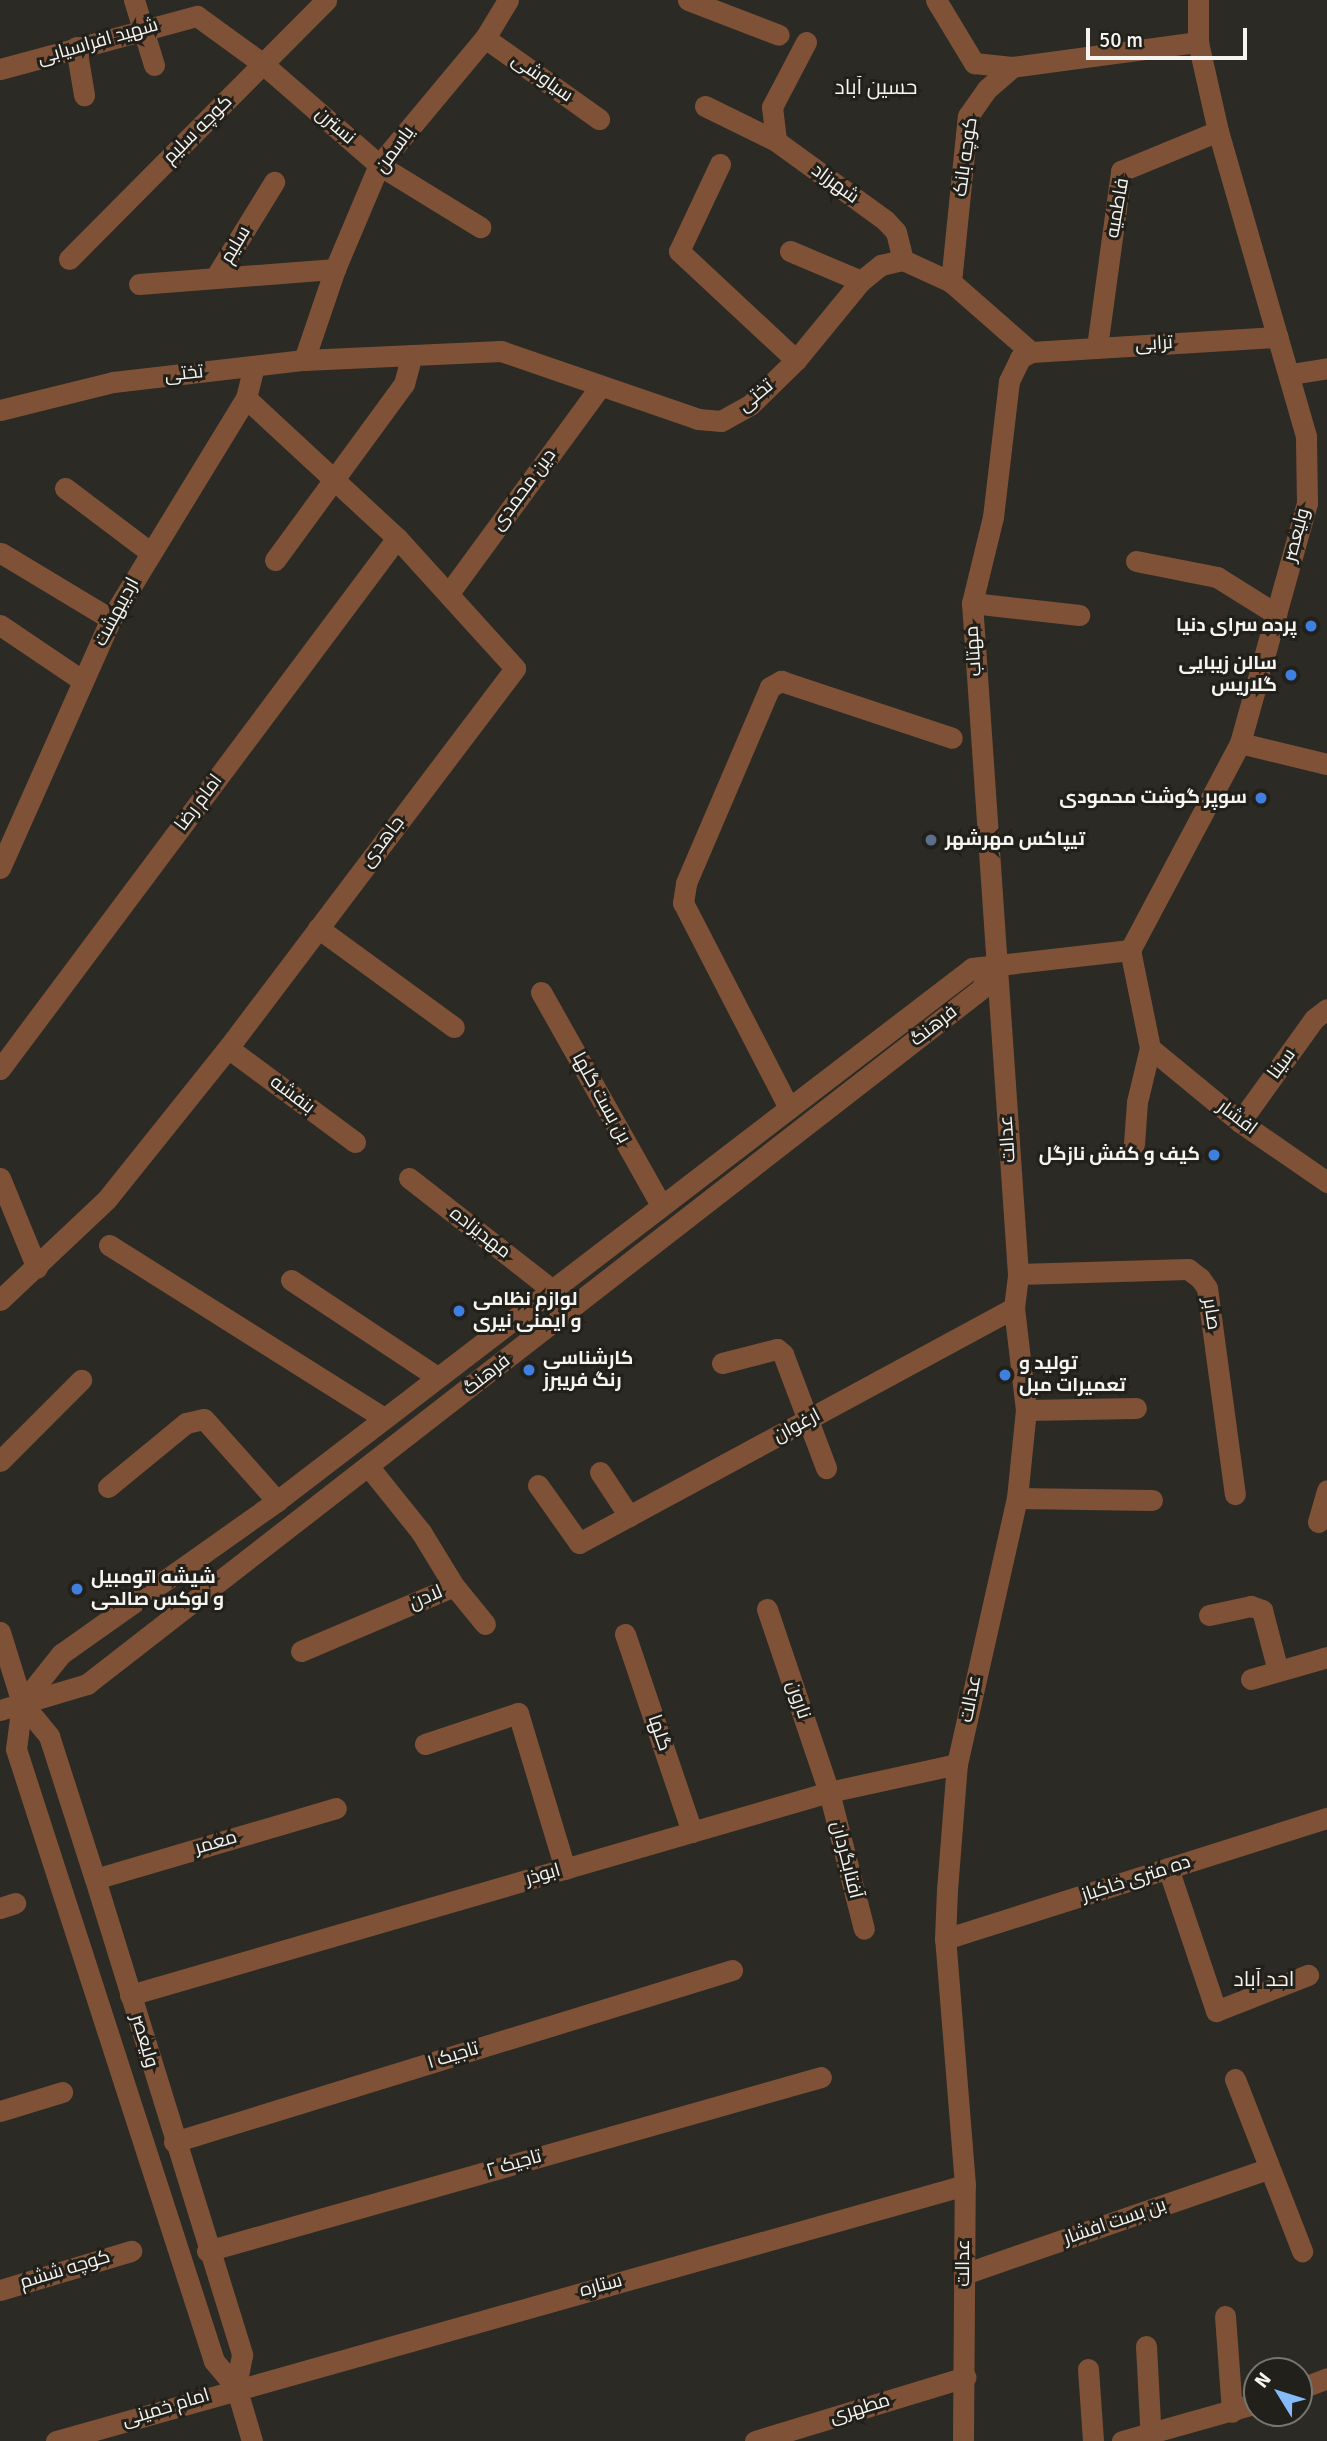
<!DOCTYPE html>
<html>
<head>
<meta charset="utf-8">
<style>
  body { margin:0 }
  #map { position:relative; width:1327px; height:2441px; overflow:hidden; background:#2c2a24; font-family:Signika,Cairo,sans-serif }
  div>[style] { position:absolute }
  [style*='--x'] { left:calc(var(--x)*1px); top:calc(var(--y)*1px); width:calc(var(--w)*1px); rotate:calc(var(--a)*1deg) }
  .minor>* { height:21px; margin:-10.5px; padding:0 10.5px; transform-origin:10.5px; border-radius:10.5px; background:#7f5237 }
  .dots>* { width:19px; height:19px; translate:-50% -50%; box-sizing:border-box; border:4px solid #22201a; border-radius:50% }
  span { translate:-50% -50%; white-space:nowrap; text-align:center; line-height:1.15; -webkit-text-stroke:6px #22201a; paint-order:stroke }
  .street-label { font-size:19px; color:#f5f4f0 }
  .poi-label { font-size:19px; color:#f5f4f0; font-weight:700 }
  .right { translate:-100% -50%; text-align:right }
  .left { translate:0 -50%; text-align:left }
  .neighbourhood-label { font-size:21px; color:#f5f4f0 }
  .north { position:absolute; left:1243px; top:2357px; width:70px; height:70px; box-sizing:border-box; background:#22201a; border:2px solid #767570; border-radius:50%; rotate:308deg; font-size:19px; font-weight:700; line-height:28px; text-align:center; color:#f5f4f0 }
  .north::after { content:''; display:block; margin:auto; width:24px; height:32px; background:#85bbfb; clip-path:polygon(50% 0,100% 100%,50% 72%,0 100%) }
  .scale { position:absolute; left:1086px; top:28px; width:161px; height:32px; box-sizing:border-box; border:4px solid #f5f4f0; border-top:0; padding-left:9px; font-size:21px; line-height:24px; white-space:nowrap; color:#f5f4f0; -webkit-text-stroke:5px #22201a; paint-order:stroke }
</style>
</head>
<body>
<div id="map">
  <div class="minor">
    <div style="--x:134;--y:0;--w:68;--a:72.9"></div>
    <div style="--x:688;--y:0;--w:97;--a:21"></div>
    <div style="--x:936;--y:0;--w:74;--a:58.9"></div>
    <div style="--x:974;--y:63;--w:38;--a:6"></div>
    <div style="--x:485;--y:38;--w:140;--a:35.4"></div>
    <div style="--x:806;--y:42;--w:73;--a:117.6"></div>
    <div style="--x:772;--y:107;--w:34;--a:83"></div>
    <div style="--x:776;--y:141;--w:135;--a:35.9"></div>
    <div style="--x:885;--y:220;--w:16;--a:47"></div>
    <div style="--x:896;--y:232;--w:29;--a:76"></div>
    <div style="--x:76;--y:47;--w:49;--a:80.5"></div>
    <div style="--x:0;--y:69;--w:204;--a:-15.1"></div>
    <div style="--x:197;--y:16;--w:82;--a:36"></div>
    <div style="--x:263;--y:64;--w:154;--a:41"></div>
    <div style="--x:379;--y:165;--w:119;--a:31.5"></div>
    <div style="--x:705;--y:106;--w:79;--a:26.2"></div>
    <div style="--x:720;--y:164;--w:96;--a:115.2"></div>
    <div style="--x:679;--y:251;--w:160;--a:43"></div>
    <div style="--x:790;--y:251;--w:77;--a:22.9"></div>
    <div style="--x:69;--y:259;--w:365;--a:-45.2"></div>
    <div style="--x:215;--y:278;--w:113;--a:-58.4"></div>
    <div style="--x:951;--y:282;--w:167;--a:-84.2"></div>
    <div style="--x:968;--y:116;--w:33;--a:-55"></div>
    <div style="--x:987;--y:89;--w:33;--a:-41"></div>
    <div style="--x:1012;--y:67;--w:188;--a:-7.7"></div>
    <div style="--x:139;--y:284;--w:197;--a:-4.4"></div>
    <div style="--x:1097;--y:347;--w:178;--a:-82.2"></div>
    <div style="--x:1121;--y:171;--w:105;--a:-22.4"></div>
    <div style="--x:304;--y:360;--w:96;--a:-71.2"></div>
    <div style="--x:335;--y:269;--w:113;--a:-67.1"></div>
    <div style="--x:379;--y:165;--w:165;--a:-50.2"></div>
    <div style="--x:485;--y:38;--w:44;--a:-58.8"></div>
    <div style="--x:1291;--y:374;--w:36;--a:-9"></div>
    <div style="--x:0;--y:410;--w:116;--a:-13.9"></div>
    <div style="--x:113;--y:382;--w:192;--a:-6.6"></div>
    <div style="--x:304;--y:360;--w:197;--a:-2.6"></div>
    <div style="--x:501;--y:351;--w:208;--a:19"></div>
    <div style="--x:698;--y:419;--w:23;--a:5"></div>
    <div style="--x:721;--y:421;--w:33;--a:-29"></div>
    <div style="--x:750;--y:405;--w:64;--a:-44.4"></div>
    <div style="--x:796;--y:360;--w:102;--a:-50.6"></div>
    <div style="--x:861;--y:281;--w:26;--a:-39"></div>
    <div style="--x:881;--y:265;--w:23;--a:-13"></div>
    <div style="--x:903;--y:260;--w:53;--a:24.6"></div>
    <div style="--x:951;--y:282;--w:106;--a:41.2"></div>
    <div style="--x:65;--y:488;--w:106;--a:37"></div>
    <div style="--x:1;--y:553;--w:128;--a:31"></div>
    <div style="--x:275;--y:560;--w:218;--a:-53.8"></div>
    <div style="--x:404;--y:384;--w:30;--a:-75"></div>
    <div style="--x:1136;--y:561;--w:83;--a:11.2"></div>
    <div style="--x:1217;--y:577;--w:70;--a:32.1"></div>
    <div style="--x:449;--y:593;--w:255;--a:-53.8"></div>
    <div style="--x:972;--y:603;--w:108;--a:6.4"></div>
    <div style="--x:0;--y:625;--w:100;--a:34"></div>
    <div style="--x:1240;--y:743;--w:89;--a:13.6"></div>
    <div style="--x:0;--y:868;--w:273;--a:-66"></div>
    <div style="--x:111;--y:619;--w:259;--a:-58.6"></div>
    <div style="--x:246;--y:398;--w:32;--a:-76"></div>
    <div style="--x:318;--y:928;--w:168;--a:36.1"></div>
    <div style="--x:541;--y:992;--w:242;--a:60.6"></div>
    <div style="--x:228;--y:1048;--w:158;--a:36.5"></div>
    <div style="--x:1150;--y:1048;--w:117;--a:39.4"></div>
    <div style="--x:1240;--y:1122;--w:106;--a:34.6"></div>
    <div style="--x:0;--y:1069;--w:663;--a:-53.22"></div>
    <div style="--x:789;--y:1108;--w:231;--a:-117.3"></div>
    <div style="--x:683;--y:903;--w:20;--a:-81"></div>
    <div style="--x:686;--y:883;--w:213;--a:-66.8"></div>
    <div style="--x:770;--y:687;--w:13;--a:-29"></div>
    <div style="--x:781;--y:681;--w:180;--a:18.4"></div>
    <div style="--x:1240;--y:1122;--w:127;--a:-54.3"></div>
    <div style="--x:1314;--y:1019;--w:16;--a:-38"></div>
    <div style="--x:1134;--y:1144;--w:42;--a:-85.9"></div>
    <div style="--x:1137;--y:1102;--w:56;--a:-76.5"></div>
    <div style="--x:1150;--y:1048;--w:100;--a:-101.5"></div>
    <div style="--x:1130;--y:950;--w:234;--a:-62"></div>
    <div style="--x:1240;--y:743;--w:249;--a:-74.4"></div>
    <div style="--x:1307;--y:503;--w:67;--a:-90.9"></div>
    <div style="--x:1306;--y:436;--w:317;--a:-106.1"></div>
    <div style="--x:1218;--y:131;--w:91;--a:-102.7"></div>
    <div style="--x:1198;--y:42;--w:42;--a:-90"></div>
    <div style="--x:0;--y:1178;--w:97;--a:67.7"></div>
    <div style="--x:409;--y:1178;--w:179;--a:38"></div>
    <div style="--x:109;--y:1245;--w:325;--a:32.2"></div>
    <div style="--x:1018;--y:1274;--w:170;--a:-1.7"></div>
    <div style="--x:1188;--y:1269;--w:15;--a:37"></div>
    <div style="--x:1200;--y:1278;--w:12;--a:55"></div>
    <div style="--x:1207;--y:1288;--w:208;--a:82.3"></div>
    <div style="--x:291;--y:1280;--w:175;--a:33.6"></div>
    <div style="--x:0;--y:1300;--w:147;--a:-43.3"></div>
    <div style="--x:107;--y:1199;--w:193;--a:-51.3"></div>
    <div style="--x:228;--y:1048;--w:476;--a:-52.9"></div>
    <div style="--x:515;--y:668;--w:176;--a:-132.2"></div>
    <div style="--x:397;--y:538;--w:206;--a:-137.2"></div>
    <div style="--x:722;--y:1363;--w:57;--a:-14.3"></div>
    <div style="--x:777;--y:1349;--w:8;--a:40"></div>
    <div style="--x:783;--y:1354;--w:122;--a:69.3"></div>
    <div style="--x:1026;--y:1410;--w:110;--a:-1"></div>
    <div style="--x:0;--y:1461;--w:115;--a:-45"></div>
    <div style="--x:600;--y:1472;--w:53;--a:56.6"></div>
    <div style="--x:538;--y:1485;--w:71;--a:54.7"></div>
    <div style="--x:579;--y:1543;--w:494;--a:-28.4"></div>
    <div style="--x:108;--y:1487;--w:101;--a:-39.4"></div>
    <div style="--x:186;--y:1423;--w:18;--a:-13"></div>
    <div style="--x:204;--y:1419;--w:110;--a:48.3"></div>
    <div style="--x:1017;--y:1498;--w:135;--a:0.8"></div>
    <div style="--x:1318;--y:1522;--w:33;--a:-74"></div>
    <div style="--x:454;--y:1586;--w:49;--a:50.8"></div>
    <div style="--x:767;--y:1609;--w:193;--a:71.3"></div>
    <div style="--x:829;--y:1792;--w:141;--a:75.7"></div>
    <div style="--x:1209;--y:1615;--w:43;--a:-12.1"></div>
    <div style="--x:1251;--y:1606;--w:12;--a:20"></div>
    <div style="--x:1262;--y:1610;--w:63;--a:75.3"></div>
    <div style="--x:0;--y:1632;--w:74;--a:72.8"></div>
    <div style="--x:22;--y:1703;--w:43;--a:50.7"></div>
    <div style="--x:49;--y:1736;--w:150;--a:72.2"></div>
    <div style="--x:95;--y:1879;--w:498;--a:72.8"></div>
    <div style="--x:242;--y:2355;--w:33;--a:101"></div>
    <div style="--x:625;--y:1634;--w:209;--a:71.3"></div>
    <div style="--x:301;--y:1651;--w:166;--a:-23"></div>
    <div style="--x:454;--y:1586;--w:63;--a:-121.4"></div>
    <div style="--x:421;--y:1532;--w:83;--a:-128.7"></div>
    <div style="--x:1251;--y:1679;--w:79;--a:-16.1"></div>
    <div style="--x:22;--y:1703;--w:63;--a:-51.5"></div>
    <div style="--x:61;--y:1654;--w:265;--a:-35.3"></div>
    <div style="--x:277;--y:1501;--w:876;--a:-37.48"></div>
    <div style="--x:972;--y:968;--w:159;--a:-6.5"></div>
    <div style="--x:22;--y:1703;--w:46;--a:97.4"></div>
    <div style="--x:16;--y:1749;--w:643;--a:72.07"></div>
    <div style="--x:214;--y:2361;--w:34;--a:50"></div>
    <div style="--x:236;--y:2387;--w:56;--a:73.5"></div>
    <div style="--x:0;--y:1710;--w:91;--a:-16.6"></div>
    <div style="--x:87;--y:1684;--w:1132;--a:-37.86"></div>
    <div style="--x:981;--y:989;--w:28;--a:-63"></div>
    <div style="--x:425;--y:1744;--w:98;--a:-18.4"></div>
    <div style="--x:518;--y:1713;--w:163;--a:73.2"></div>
    <div style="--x:1168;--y:1868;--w:151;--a:71.4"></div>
    <div style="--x:1216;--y:2011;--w:99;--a:-21.4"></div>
    <div style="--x:95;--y:1879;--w:251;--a:-16.4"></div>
    <div style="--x:0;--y:1908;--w:16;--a:-18"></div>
    <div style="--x:945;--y:1939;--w:401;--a:-17.6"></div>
    <div style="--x:130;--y:1995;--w:728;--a:-16.19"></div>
    <div style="--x:829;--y:1792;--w:131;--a:-12.3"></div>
    <div style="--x:1235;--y:2079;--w:185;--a:68.7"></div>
    <div style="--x:0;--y:2111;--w:65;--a:-17"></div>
    <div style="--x:174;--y:2142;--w:584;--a:-17.13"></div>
    <div style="--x:207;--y:2251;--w:638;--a:-15.82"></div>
    <div style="--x:964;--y:2274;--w:321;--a:-19.1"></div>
    <div style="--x:0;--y:2290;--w:137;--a:-16.6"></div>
    <div style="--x:1225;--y:2316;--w:96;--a:85.8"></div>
    <div style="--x:1146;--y:2346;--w:95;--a:87"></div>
    <div style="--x:1088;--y:2369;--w:72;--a:86"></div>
    <div style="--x:1299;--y:2389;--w:30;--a:-21"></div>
    <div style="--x:56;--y:2441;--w:944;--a:-15.73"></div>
    <div style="--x:755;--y:2441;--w:220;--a:-16.9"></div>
    <div style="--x:963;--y:2441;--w:256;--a:-89.6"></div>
    <div style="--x:965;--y:2185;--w:247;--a:-94.6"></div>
    <div style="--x:945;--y:1939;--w:49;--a:-87.7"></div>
    <div style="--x:947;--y:1890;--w:126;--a:-85.5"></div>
    <div style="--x:957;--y:1764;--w:273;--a:-77.3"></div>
    <div style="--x:1017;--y:1498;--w:88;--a:-84.2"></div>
    <div style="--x:1026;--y:1410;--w:103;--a:-96.7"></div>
    <div style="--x:1014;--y:1308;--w:34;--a:-83"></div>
    <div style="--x:1018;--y:1274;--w:673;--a:-93.92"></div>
    <div style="--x:972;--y:603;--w:89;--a:-76.3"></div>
    <div style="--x:993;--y:517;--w:137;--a:-83.3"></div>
    <div style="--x:1009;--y:381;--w:25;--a:-64"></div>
    <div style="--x:1020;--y:358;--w:13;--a:-29"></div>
    <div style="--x:1031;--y:352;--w:247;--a:-3.5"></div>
    <div style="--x:1122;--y:2441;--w:140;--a:-15.7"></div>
  </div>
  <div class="dots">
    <div style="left:1311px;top:626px;background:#3f7fe0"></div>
    <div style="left:1291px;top:675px;background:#3f7fe0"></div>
    <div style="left:1261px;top:798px;background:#3f7fe0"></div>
    <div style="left:931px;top:840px;background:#5c6f8a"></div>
    <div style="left:1214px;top:1155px;background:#3f7fe0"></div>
    <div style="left:459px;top:1311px;background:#3f7fe0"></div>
    <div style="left:529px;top:1370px;background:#3f7fe0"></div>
    <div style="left:1005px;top:1375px;background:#3f7fe0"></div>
    <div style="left:77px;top:1589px;background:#3f7fe0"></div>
  </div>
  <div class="street-label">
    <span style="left:98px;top:42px;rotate:-16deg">شهید افراسیابی</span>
    <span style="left:542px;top:78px;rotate:35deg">سیاوشی</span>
    <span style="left:335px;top:126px;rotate:41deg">نسترن</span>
    <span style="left:198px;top:130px;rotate:-45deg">کوچه سلیم</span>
    <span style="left:395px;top:150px;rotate:-54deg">یاسمن</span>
    <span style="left:966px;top:157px;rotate:-82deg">کوچه بانک</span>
    <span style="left:835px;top:184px;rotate:36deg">شهرزاد</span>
    <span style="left:1118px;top:208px;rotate:-80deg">فاطمیه</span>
    <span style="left:236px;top:245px;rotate:-59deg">سلیم</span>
    <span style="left:1154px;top:344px;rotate:-3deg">ترابی</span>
    <span style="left:184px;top:374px;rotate:-6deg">تختی</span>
    <span style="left:756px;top:396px;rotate:-40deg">تختی</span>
    <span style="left:524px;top:490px;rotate:-54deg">دین محمدی</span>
    <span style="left:1297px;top:535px;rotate:-75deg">ولیعصر</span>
    <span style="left:117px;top:612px;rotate:-62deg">اردیبهشت</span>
    <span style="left:974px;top:651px;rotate:-94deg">مهتاب</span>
    <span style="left:199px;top:803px;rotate:-53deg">امام رضا</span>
    <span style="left:383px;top:842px;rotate:-53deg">جاهدی</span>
    <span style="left:934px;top:1026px;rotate:-38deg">فرهنگ</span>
    <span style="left:1282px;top:1064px;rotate:-54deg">سینا</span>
    <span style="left:292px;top:1095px;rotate:37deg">بنفشه</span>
    <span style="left:601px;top:1098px;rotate:61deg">بن بست گلها</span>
    <span style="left:1237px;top:1118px;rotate:37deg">افشار</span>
    <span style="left:1008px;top:1139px;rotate:-94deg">عدالت</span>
    <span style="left:480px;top:1233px;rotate:38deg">مهدیزاده</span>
    <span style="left:1211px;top:1314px;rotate:81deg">صابر</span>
    <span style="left:487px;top:1375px;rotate:-38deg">فرهنگ</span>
    <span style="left:797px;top:1426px;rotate:-28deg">ارغوان</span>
    <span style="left:426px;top:1598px;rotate:-23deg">لادن</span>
    <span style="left:971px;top:1699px;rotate:-79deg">عدالت</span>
    <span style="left:798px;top:1700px;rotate:71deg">نارون</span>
    <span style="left:659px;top:1733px;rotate:71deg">گلها</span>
    <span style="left:216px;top:1843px;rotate:-16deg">معمر</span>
    <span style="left:846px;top:1860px;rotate:76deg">آفتابگردان</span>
    <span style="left:543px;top:1875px;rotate:-16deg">ابوذر</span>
    <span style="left:1136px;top:1879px;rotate:-18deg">ده متری خاکباز</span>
    <span style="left:144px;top:2041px;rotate:73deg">ولیعصر</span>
    <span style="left:453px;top:2056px;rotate:-17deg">تاجیک ۱</span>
    <span style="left:514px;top:2164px;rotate:-16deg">تاجیک ۲</span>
    <span style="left:1115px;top:2222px;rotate:-19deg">بن بست افشار</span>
    <span style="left:964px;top:2263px;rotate:-90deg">عدالت</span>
    <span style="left:65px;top:2270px;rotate:-17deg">کوچه ششم</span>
    <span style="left:601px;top:2286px;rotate:-15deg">ستاره</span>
    <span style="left:166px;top:2408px;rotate:-17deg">امام خمینی</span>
    <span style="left:860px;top:2409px;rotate:-17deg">مطهری</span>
  </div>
  <div class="poi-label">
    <span class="right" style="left:1297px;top:626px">پرده سرای دنیا</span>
    <span class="right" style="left:1277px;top:675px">سالن زیبایی<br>گلاریس</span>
    <span class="right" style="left:1247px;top:798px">سوپر گوشت محمودی</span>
    <span class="left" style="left:945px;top:840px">تیپاکس مهرشهر</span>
    <span class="right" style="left:1200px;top:1155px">کیف و کفش نازگل</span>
    <span class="left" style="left:473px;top:1311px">لوازم نظامی<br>و ایمنی نیری</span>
    <span class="left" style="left:543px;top:1370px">کارشناسی<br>رنگ فریبرز</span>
    <span class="left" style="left:1019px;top:1375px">تولید و<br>تعمیرات مبل</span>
    <span class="left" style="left:91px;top:1589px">شیشه اتومبیل<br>و لوکس صالحی</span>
  </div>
  <div class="neighbourhood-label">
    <span style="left:876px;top:87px">حسین آباد</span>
    <span style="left:1264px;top:1979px">احد آباد</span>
  </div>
  <div class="north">N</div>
  <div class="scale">50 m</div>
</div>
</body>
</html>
